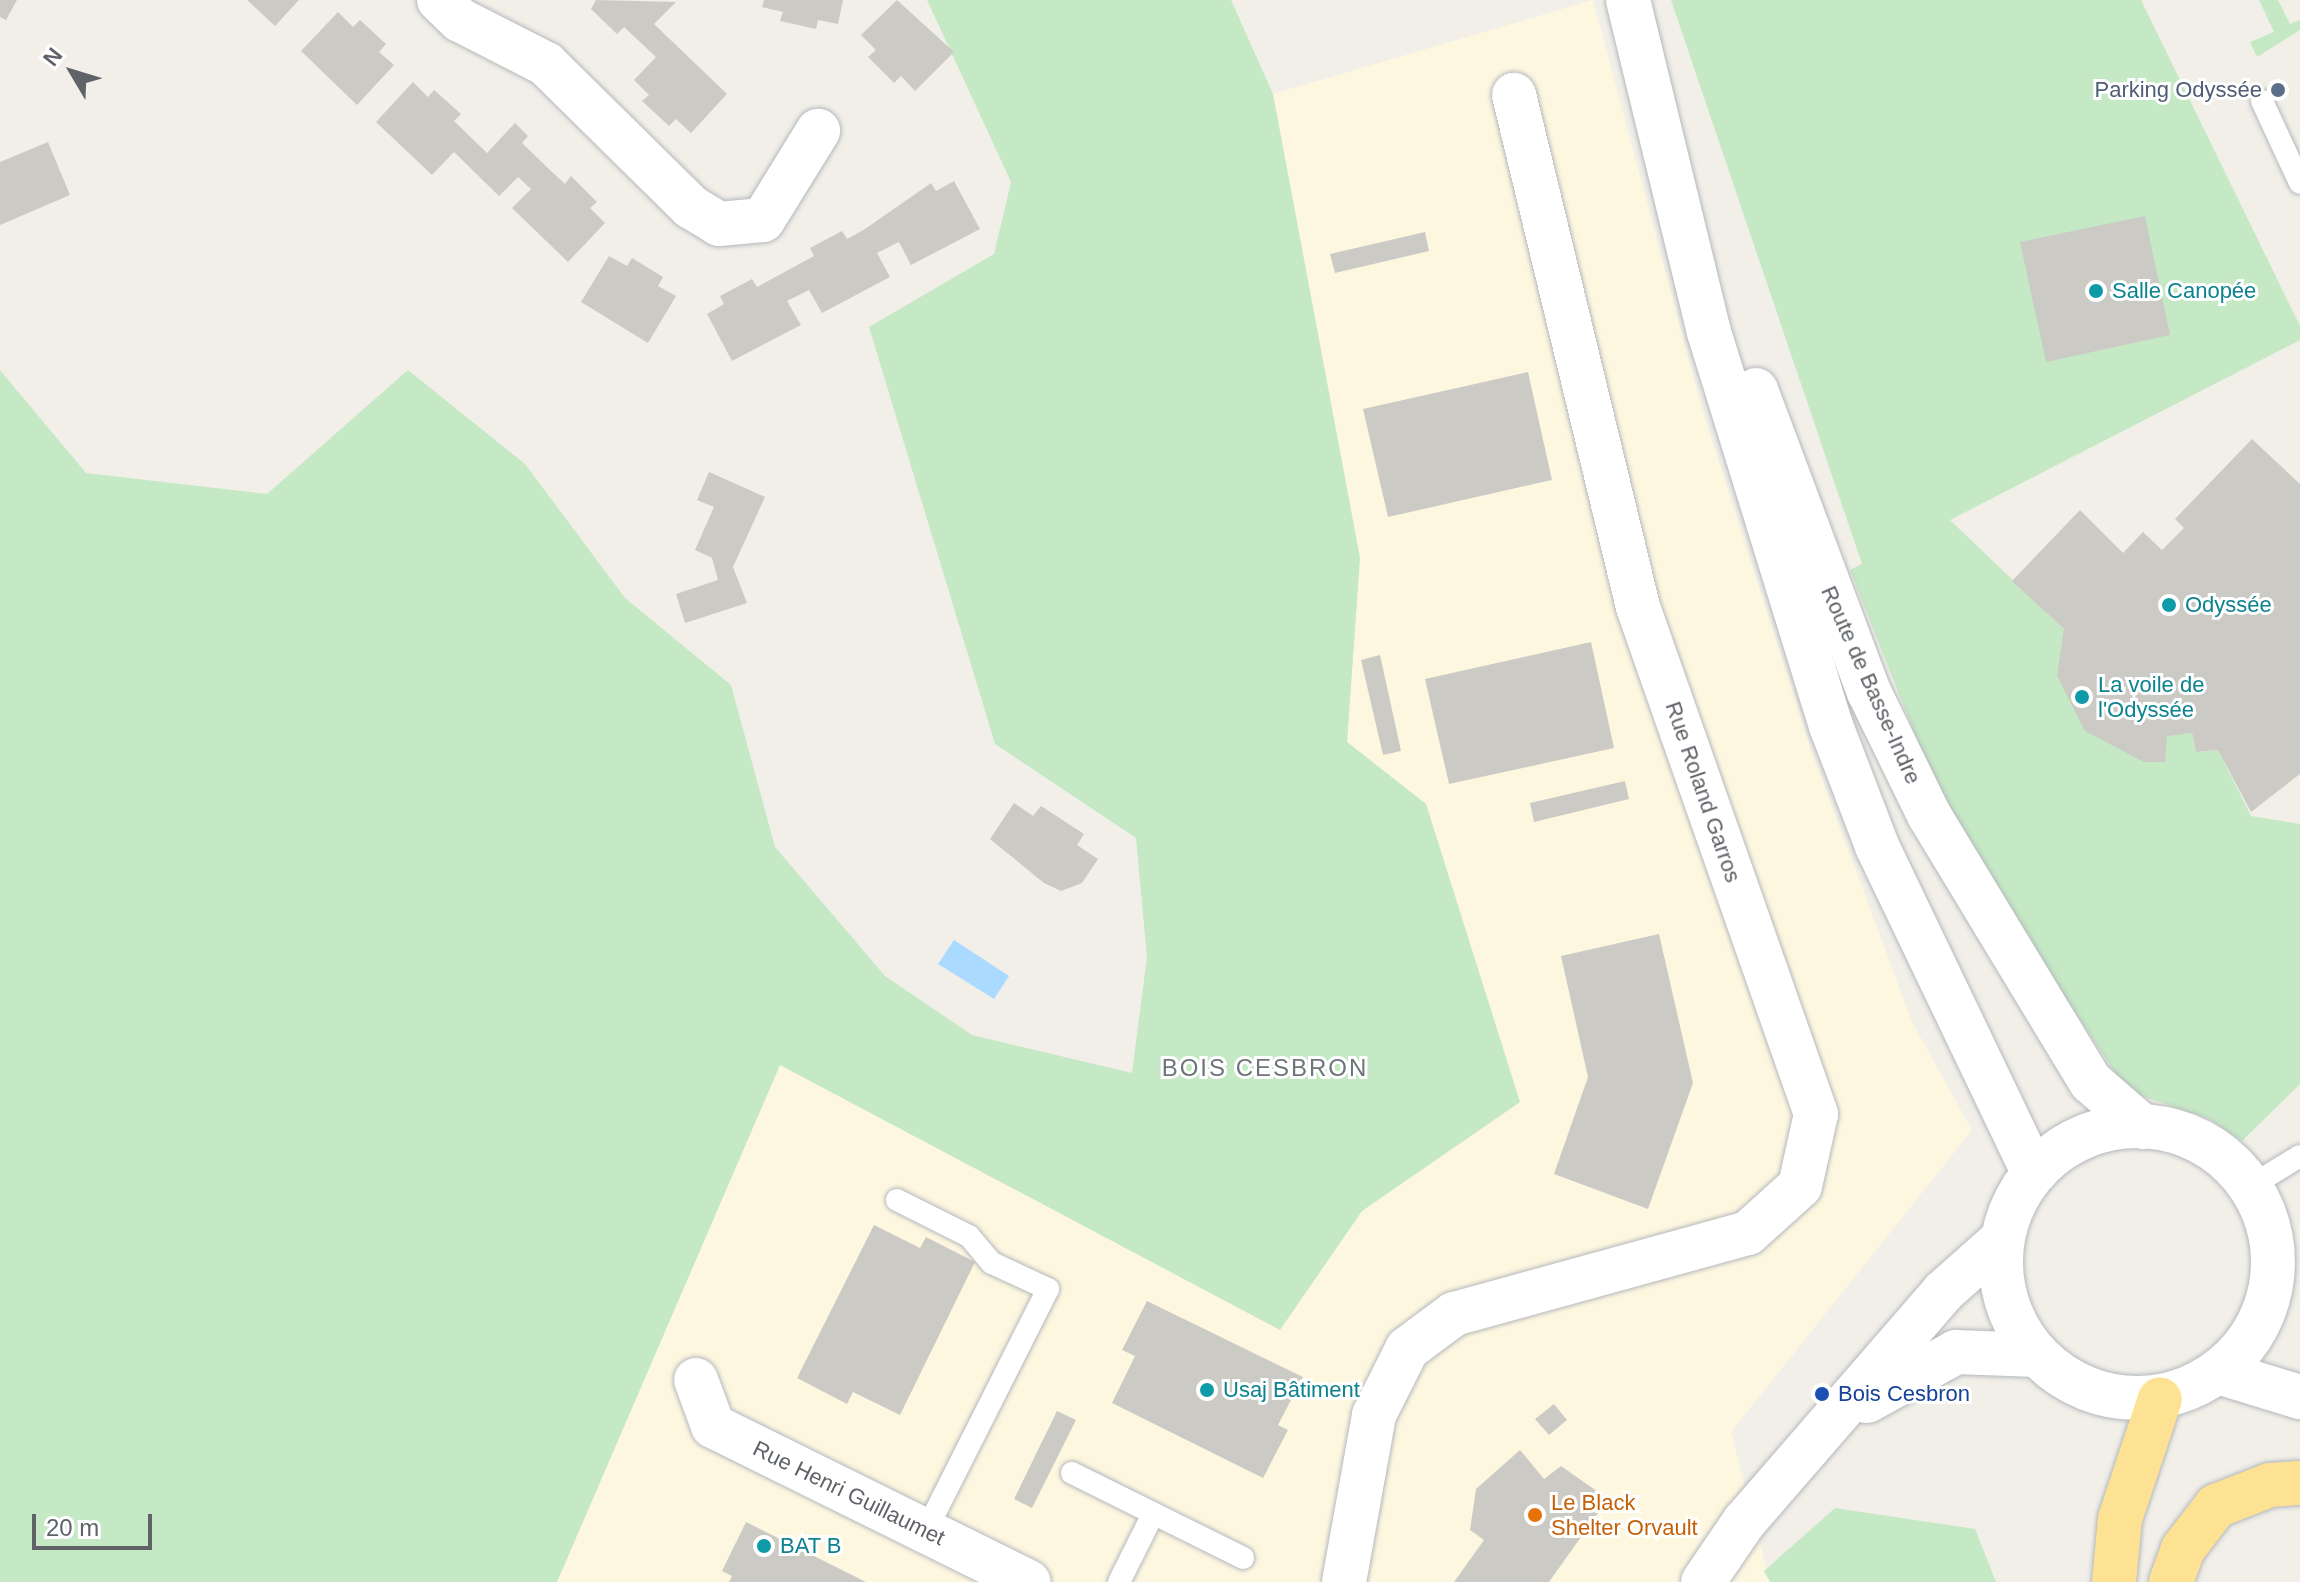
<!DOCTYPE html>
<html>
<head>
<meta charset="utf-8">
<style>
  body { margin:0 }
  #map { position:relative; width:2300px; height:1582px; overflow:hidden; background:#f1efe8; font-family:Arial,sans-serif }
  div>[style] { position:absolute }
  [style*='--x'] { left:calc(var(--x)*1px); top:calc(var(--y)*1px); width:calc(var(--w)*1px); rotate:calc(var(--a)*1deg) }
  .commercial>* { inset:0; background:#fef7e0 }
  .green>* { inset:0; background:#c5e8c5 }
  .water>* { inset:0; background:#aadaff }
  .building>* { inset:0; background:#cccac5 }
  .roads { filter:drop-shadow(0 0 2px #b5b8bc) drop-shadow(0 0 2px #b5b8bc) }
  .lane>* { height:22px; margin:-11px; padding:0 11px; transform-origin:11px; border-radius:11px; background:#fff }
  .street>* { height:44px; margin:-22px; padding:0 22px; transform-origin:22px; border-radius:22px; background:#fff }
  .secondary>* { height:44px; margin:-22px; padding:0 22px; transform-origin:22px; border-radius:22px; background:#fff }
  .secondary>.ring { margin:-22px; padding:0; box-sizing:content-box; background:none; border:44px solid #fff; border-radius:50% }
  .highway>* { height:44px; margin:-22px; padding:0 22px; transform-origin:22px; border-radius:22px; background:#fde293 }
  .dots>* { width:22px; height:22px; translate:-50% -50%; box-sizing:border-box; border:4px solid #fff; border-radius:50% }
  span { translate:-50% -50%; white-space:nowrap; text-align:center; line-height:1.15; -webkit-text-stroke:6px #fff; paint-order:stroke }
  .service-label { font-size:22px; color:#4e5e75 }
  .right { translate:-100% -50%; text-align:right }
  .culture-label { font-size:22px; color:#0d838f }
  .left { translate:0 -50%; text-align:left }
  .street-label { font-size:22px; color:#5f6368 }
  .transit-label { font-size:22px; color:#164399 }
  .food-label { font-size:22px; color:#c56008 }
  .neighbourhood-label { font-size:24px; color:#70757a; letter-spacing:2px }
  .north { position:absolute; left:32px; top:32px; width:80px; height:80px; -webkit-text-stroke:6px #fff; paint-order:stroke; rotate:308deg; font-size:22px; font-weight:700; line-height:32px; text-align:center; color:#5f6368 }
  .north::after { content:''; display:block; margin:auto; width:28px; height:36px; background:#5f6368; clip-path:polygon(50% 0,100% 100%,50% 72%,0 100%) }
  .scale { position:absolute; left:32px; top:1514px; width:120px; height:36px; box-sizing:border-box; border:4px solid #5f6368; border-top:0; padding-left:10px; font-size:24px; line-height:28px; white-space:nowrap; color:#5f6368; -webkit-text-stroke:6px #fff; paint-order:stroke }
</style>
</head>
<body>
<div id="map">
  <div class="commercial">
    <div style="clip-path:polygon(1593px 0,1702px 409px,1813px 755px,1912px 1022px,1972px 1130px,1731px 1432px,1770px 1582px,557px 1582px,780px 1065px,1280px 1329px,1362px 1211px,1520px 1102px,1426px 804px,1347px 742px,1360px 558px,1273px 94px)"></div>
  </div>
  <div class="green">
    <div style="clip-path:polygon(927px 0,1231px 0,1273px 94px,1360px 558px,1347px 742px,1426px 804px,1520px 1102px,1362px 1211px,1280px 1330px,780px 1065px,557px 1582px,0 1582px,0 370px,86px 473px,267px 494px,408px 370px,525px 464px,625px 598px,731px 685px,775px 847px,885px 976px,972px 1035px,1132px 1073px,1147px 957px,1136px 838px,995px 744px,869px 327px,994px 254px,1011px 182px)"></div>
    <div style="clip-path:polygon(1671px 0,2141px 0,2300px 326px,2300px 340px,1950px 520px,2091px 655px,2158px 735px,2192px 733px,2196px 752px,2218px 750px,2251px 816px,2300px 824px,2300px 1084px,2242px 1141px,2208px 1118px,2133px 1093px,2117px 1076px,2003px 902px,1928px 767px,1850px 570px,1862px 564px)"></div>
    <div style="clip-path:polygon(2259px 0,2278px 0,2290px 24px,2300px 20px,2300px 30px,2257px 57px,2250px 42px,2274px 32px)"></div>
    <div style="clip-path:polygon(1835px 1508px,1975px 1529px,1996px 1582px,1770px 1582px,1764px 1571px)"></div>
  </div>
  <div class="water">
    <div style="clip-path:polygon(954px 940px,1009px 976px,994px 999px,938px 964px)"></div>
  </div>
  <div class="building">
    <div style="clip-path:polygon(0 0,17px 0,6px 20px,0 17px)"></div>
    <div style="clip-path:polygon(247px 0,299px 0,275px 26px)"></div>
    <div style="clip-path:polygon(596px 0,676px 2px,654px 24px,727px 94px,691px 133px,676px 119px,669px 126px,642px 101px,649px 95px,634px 80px,656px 57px,624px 27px,617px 34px,591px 9px)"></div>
    <div style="clip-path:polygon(764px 0,843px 0,838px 24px,818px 20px,816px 29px,780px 21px,783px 12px,762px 7px)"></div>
    <div style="clip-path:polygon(897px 0,954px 52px,915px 91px,901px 76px,894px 83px,868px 57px,876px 50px,861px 35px)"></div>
    <div style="clip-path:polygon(338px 12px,353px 27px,360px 20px,386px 44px,379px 52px,394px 65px,357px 105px,301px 51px)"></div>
    <div style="clip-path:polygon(413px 82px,428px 97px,434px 90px,461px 114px,454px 121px,487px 153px,515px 123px,528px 136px,522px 143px,550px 170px,565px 184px,571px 176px,597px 202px,590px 208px,605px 223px,568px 262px,512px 208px,531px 189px,518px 177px,499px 196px,454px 152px,432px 175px,376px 122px)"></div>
    <div style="clip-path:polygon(48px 142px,70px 195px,0 225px,0 162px)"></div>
    <div style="clip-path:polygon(954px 181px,980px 229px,911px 265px,899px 242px,877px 253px,890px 277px,822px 313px,809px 290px,787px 301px,801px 325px,732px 361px,707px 314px,724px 304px,720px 296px,752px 279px,757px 287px,814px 256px,810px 248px,842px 231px,847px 239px,865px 229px,931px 183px,936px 191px)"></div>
    <div style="clip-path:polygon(2145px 216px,2170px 335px,2046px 362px,2020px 242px)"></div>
    <div style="clip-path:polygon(1425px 232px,1429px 251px,1335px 273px,1330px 254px)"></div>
    <div style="clip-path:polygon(609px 256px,627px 266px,632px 258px,663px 277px,658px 286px,676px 296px,648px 343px,581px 302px)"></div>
    <div style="clip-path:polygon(1528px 372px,1552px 480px,1388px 517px,1363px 409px)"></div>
    <div style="clip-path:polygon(2252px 439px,2300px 484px,2300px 774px,2251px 812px,2218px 750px,2196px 752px,2192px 733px,2167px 736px,2165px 762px,2144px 762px,2085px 731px,2057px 676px,2064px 629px,2012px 581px,2080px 510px,2123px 553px,2143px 532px,2162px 550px,2184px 528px,2175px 519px)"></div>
    <div style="clip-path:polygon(709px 472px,765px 497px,733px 567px,747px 603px,685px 623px,676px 594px,718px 580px,712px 558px,695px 550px,714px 507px,697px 500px)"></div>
    <div style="clip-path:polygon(1591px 642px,1614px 748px,1449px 784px,1425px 679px)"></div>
    <div style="clip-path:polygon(1380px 655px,1401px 751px,1383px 755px,1361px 660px)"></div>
    <div style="clip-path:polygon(1625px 781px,1629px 799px,1534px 822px,1530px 803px)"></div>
    <div style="clip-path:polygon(1014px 803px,1033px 816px,1041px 806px,1084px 834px,1077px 845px,1098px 859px,1082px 883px,1061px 891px,1044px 883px,990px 839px)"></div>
    <div style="clip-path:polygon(1659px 934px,1693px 1083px,1648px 1209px,1554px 1174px,1588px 1077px,1561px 956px)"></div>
    <div style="clip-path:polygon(874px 1225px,920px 1248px,926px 1237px,975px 1262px,900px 1415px,853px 1392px,847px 1404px,797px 1378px)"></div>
    <div style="clip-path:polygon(1147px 1301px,1303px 1377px,1278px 1425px,1288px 1430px,1263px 1478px,1112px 1403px,1135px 1356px,1122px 1350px)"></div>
    <div style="clip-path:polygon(1554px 1404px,1567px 1420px,1549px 1435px,1535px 1419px)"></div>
    <div style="clip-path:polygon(1057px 1411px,1076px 1420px,1032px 1508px,1014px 1499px)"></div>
    <div style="clip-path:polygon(1520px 1450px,1544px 1479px,1561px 1466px,1608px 1499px,1549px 1582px,1454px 1582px,1484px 1540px,1470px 1530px,1476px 1489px)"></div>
    <div style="clip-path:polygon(746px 1522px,866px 1582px,729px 1582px,732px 1576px,722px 1571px)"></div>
  </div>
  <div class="roads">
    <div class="lane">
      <div style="--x:2262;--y:101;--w:90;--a:65.1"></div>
      <div style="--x:2251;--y:1186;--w:57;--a:-31.5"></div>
      <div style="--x:897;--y:1200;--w:80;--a:26.6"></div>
      <div style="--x:969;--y:1236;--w:35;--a:50"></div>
      <div style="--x:992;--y:1263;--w:62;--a:24.9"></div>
      <div style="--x:1048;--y:1289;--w:271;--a:116.8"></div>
      <div style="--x:1072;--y:1473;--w:191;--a:26.4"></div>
      <div style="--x:1119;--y:1582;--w:76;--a:-63.4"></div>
    </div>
    <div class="street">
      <div style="--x:439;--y:0;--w:29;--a:44"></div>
      <div style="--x:460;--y:20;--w:97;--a:27.1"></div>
      <div style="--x:546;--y:64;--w:204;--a:44.6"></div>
      <div style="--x:691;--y:207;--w:33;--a:31"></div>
      <div style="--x:719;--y:224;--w:44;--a:-5.2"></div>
      <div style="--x:763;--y:220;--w:105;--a:-58.3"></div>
      <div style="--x:696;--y:1380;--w:49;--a:69.7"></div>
      <div style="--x:713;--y:1426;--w:352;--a:26.3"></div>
      <div style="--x:1867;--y:1401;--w:102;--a:-28.8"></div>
      <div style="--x:1956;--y:1352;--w:81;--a:2.1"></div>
      <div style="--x:1344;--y:1582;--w:170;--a:-79.8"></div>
      <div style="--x:1374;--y:1415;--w:74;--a:-63.4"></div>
      <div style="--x:1407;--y:1349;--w:59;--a:-36.7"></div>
      <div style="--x:1454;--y:1314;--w:305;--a:-15.4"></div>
      <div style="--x:1748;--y:1233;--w:70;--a:-42.1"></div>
      <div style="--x:1800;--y:1186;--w:74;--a:-77.5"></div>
      <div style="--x:1816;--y:1114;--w:537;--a:-109.35"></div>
      <div style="--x:1638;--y:607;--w:527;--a:-103.61"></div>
      <div style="--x:1703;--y:1582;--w:73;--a:-55.7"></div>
      <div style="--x:1744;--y:1522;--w:304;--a:-49.1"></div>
      <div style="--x:1943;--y:1292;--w:72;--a:-41.6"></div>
    </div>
    <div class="secondary">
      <div style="--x:1628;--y:0;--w:342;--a:76.3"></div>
      <div style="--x:1709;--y:332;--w:412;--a:72.8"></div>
      <div style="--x:1831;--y:726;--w:129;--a:69"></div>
      <div style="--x:1877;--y:846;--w:361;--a:64.4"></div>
      <div style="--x:1756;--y:390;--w:322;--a:69.5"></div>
      <div style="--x:1869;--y:692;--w:137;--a:64"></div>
      <div style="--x:1929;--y:815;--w:312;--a:58.8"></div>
      <div style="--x:2091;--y:1082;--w:69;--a:40.9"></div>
      <div class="ring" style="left:2001px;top:1126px;width:228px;height:228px"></div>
      <div style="--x:2218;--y:1372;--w:86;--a:17"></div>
    </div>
    <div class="highway">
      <div style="--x:2114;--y:1582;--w:63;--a:-84.6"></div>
      <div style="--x:2120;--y:1519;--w:126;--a:-71.6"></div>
      <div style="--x:2171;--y:1582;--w:35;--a:-70"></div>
      <div style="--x:2183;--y:1549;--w:54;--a:-52.5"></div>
      <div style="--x:2216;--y:1506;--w:58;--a:-21.3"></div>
      <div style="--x:2270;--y:1485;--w:30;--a:-4"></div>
    </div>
  </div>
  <div class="dots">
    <div style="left:2278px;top:90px;background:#5c6f8a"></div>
    <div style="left:2096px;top:291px;background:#0f9aa8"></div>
    <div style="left:2169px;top:605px;background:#0f9aa8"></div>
    <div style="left:2082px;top:697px;background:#0f9aa8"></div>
    <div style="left:1207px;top:1390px;background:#0f9aa8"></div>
    <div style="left:1822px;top:1394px;background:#1a4fb4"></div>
    <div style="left:1535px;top:1515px;background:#e8710a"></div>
    <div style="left:764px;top:1546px;background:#0f9aa8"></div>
  </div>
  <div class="service-label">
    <span class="right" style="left:2262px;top:90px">Parking Odyssée</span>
  </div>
  <div class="culture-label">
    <span class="left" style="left:2112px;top:291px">Salle Canopée</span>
    <span class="left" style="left:2185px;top:605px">Odyssée</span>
    <span class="left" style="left:2098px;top:697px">La voile de<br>l'Odyssée</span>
    <span class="left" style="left:1223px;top:1390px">Usaj Bâtiment</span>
    <span class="left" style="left:780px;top:1546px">BAT B</span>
  </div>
  <div class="street-label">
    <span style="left:1871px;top:685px;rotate:66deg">Route de Basse-Indre</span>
    <span style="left:1703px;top:792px;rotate:71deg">Rue Roland Garros</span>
    <span style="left:849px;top:1493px;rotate:26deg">Rue Henri Guillaumet</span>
  </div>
  <div class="transit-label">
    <span class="left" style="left:1838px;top:1394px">Bois Cesbron</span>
  </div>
  <div class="food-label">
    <span class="left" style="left:1551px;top:1515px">Le Black<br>Shelter Orvault</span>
  </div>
  <div class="neighbourhood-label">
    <span style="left:1265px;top:1068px">BOIS CESBRON</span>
  </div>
  <div class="north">N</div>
  <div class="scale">20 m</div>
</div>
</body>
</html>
